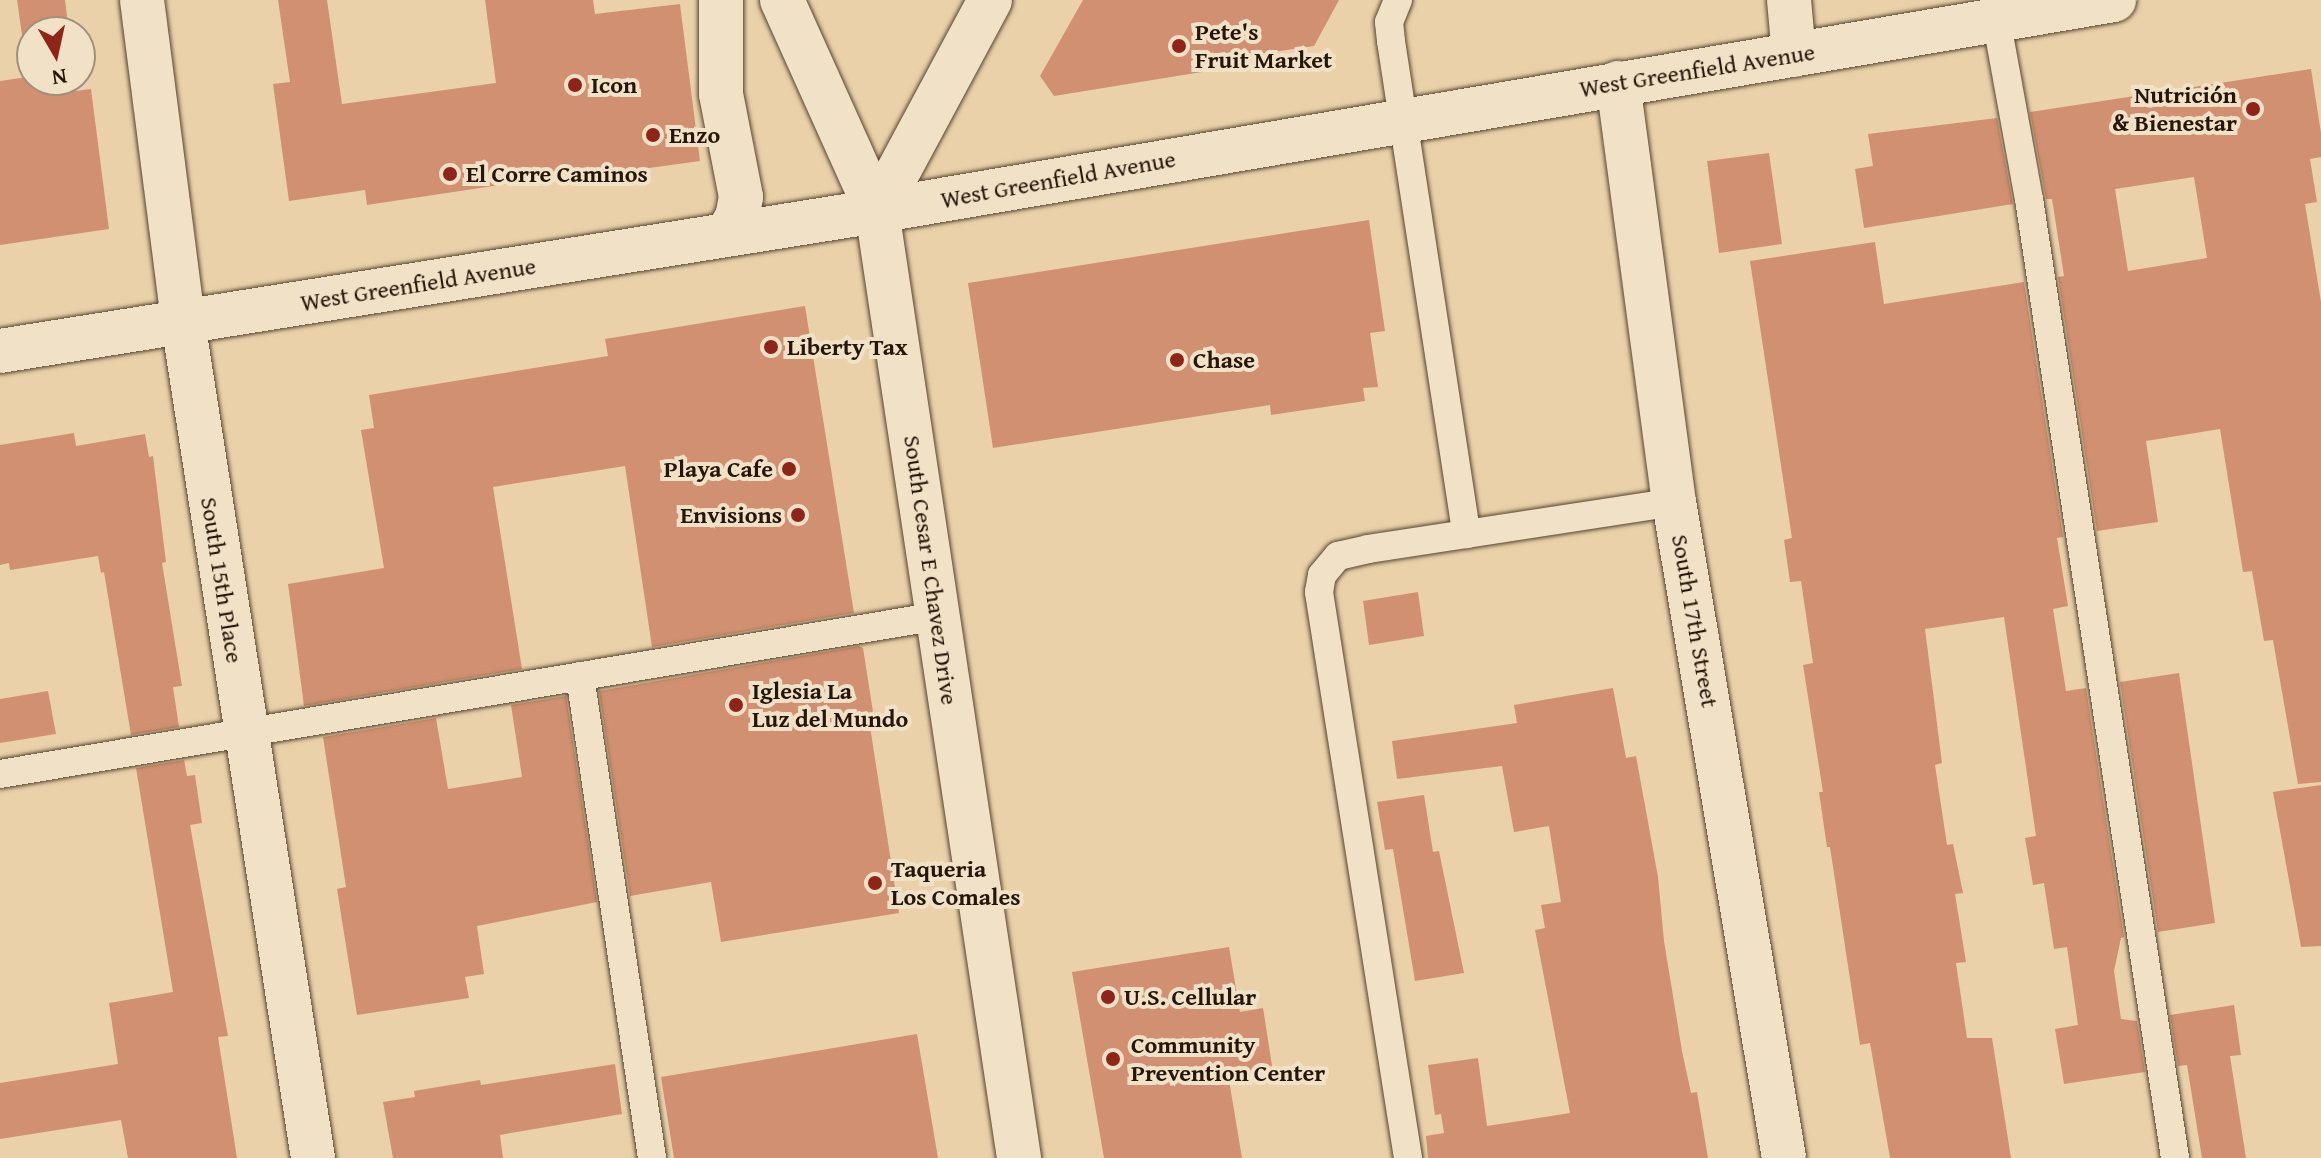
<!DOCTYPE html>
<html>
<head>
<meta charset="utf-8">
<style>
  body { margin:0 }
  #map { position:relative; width:2321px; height:1158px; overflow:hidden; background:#ead1a9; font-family:"Gentium Book Plus",serif }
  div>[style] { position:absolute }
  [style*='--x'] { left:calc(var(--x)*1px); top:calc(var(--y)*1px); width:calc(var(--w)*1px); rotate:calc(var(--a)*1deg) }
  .building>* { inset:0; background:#d19071 }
  .roads { filter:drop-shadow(0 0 2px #564531) drop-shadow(0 0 2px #564531) }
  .lane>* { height:28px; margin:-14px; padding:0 14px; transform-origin:14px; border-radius:14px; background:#f1e1c7 }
  .street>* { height:44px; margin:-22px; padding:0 22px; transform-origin:22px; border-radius:22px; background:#f1e1c7 }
  .secondary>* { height:44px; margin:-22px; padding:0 22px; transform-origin:22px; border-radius:22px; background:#f1e1c7 }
  .dots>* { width:22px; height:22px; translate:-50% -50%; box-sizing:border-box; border:4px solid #f1e1c7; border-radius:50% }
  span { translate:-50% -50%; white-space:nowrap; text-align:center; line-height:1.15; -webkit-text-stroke:8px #f1e1c7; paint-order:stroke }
  .poi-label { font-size:24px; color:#251609; font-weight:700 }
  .left { translate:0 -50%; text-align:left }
  .right { translate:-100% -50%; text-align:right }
  .street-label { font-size:24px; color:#251609 }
  .north { position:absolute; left:16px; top:16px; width:80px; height:80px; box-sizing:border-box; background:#f1e1c7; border:2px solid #9f907b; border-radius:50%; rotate:171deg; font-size:22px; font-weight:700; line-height:32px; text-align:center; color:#251609 }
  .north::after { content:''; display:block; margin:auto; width:28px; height:36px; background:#8f2418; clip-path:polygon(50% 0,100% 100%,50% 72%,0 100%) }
</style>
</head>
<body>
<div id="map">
  <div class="building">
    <div style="clip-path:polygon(17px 0,65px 0,69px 32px,32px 32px,32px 80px,75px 80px,76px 91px,91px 89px,109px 229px,0 245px,0 81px,28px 77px)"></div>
    <div style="clip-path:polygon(278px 0,327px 0,342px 104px,496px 83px,485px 0,593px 0,595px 14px,680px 4px,700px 161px,620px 172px,620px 167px,367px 205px,365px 190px,289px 201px,273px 84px,290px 82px)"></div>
    <div style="clip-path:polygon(1083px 0,1339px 0,1314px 46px,1206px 62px,1208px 71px,1054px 96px,1040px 76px)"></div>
    <div style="clip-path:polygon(evenodd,2311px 69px,2321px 133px,2321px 157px,2310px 159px,2317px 202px,2305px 204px,2321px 302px,2321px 782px,2298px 784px,2273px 640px,2264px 641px,2252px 571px,2243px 572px,2220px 429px,2146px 441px,2158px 522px,2097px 531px,2058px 277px,2064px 276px,2052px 199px,2046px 199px,2030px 112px,2311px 69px,2194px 177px,2207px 258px,2128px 271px,2115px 189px,2194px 177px)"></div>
    <div style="clip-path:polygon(1997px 118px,2013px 204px,1864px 228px,1855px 169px,1873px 166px,1868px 134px)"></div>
    <div style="clip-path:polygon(1769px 153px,1782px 244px,1719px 253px,1707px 161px)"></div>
    <div style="clip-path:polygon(1369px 220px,1385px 331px,1370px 333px,1378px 387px,1363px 388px,1365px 401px,1271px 415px,1270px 405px,993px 448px,968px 283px)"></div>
    <div style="clip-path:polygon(1875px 242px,1884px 304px,2024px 282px,2063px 537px,2057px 538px,2068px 606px,2053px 609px,2066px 691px,2086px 688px,2124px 937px,2121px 938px,2114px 971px,2121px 1019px,2137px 1021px,2145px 1072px,2064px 1084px,2055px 1029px,2078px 1025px,2067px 947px,2054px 949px,2044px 883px,2033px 885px,2025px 838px,2036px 836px,2004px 617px,1925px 629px,1942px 763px,1935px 765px,1947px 845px,1953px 844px,1963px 893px,1955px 894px,1966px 962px,1956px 963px,1967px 1038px,1992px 1038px,2011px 1158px,1890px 1158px,1870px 1043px,1860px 1045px,1830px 847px,1827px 847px,1819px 792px,1823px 792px,1803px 665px,1813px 663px,1801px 581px,1790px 582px,1784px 540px,1792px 538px,1750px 261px)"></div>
    <div style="clip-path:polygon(805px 306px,854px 613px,652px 647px,625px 466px,493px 487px,522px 669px,304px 706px,288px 584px,384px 568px,361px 430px,374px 428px,369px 395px,608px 356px,605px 339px)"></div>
    <div style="clip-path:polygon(74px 433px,76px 446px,145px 434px,149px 457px,153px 456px,166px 562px,162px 563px,182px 686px,173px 687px,179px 727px,131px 735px,104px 572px,101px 573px,98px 556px,10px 570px,9px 563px,0 565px,0 445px)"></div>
    <div style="clip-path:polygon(1418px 592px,1424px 636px,1369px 645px,1363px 601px)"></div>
    <div style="clip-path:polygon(859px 646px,863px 648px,874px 718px,869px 720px,899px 913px,721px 942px,711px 882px,630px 896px,599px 691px)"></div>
    <div style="clip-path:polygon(2179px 673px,2215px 923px,2158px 932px,2120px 682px)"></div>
    <div style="clip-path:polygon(1613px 688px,1626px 758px,1636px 756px,1658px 877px,1664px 941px,1682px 1051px,1691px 1093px,1697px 1092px,1708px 1158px,1428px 1158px,1426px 1136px,1444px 1133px,1441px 1114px,1435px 1115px,1428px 1065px,1478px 1058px,1487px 1126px,1570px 1113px,1535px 930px,1545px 928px,1541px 905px,1561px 902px,1549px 826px,1514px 832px,1502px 766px,1397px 779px,1392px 741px,1517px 723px,1514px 705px)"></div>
    <div style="clip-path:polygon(48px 691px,56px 734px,0 743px,0 699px)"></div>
    <div style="clip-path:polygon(566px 696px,597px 902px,477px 926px,484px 974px,465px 977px,469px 998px,357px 1015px,337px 889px,346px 887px,323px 737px,436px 718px,448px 789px,522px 777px,511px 705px)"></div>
    <div style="clip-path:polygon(184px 760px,187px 776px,195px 775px,202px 823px,190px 825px,228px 1036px,218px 1037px,237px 1158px,128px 1158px,121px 1120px,0 1139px,0 1083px,118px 1064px,109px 1003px,173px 992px,136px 768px)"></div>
    <div style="clip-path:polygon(2321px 785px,2321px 946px,2301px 947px,2273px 792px)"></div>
    <div style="clip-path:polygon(1424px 795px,1433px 852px,1439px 851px,1464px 973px,1415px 981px,1393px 849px,1385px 850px,1377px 802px)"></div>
    <div style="clip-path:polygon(1229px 947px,1240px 1012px,1263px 1008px,1273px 1072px,1229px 1080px,1242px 1158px,1104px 1158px,1072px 972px)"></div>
    <div style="clip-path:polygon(2234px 1005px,2241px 1055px,2230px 1056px,2246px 1158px,2202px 1158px,2187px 1065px,2178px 1066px,2170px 1015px)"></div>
    <div style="clip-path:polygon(917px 1034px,938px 1158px,674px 1158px,661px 1077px)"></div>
    <div style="clip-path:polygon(615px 1064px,622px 1114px,500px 1135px,503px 1158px,393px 1158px,383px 1102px,415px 1097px,414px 1091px,480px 1080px,481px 1085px)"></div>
  </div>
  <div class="roads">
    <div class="lane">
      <div style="--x:1398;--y:0;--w:24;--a:112"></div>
      <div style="--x:1389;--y:22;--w:19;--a:84"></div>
      <div style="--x:1391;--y:41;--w:499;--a:81.3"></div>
      <div style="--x:1996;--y:18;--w:184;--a:79.7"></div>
      <div style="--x:2029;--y:199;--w:970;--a:81.34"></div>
      <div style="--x:580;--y:676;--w:487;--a:81.5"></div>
      <div style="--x:0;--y:774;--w:951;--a:-9.56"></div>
      <div style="--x:1408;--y:1158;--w:573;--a:-98.94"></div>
      <div style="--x:1319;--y:592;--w:17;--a:-80"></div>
      <div style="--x:1322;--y:575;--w:25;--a:-50"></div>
      <div style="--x:1338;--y:556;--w:31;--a:-13"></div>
      <div style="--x:1368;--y:549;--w:310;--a:-8.7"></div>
    </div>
    <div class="street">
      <div style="--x:142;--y:0;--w:325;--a:82.7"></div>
      <div style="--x:183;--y:322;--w:846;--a:81.16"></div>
      <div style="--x:1789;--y:0;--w:55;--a:84.8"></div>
      <div style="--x:1618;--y:83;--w:423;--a:82.4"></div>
      <div style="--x:1674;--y:502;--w:665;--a:80.48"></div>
    </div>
    <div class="secondary">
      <div style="--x:721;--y:0;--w:94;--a:90"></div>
      <div style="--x:721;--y:94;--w:105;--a:79"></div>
      <div style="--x:741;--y:197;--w:20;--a:101"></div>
      <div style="--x:737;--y:217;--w:18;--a:119"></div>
      <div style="--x:782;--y:0;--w:231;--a:65.8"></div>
      <div style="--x:877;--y:211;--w:958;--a:81.47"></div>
      <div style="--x:877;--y:211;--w:239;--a:-61.8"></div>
      <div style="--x:0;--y:351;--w:888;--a:-9.07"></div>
      <div style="--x:877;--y:211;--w:1255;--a:-9.68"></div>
    </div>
  </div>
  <div class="dots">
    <div style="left:1179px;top:46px;background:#8f2418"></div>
    <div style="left:575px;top:85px;background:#8f2418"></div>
    <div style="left:2253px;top:109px;background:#8f2418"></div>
    <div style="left:653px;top:135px;background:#8f2418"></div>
    <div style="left:450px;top:174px;background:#8f2418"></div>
    <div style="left:771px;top:347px;background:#8f2418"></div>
    <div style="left:1177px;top:360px;background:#8f2418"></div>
    <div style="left:789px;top:469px;background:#8f2418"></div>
    <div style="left:798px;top:515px;background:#8f2418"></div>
    <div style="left:736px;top:705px;background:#8f2418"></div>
    <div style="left:875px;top:883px;background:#8f2418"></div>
    <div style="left:1108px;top:997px;background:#8f2418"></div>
    <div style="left:1113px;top:1059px;background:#8f2418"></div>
  </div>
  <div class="poi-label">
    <span class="left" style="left:1195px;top:46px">Pete's<br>Fruit Market</span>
    <span class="left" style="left:591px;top:85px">Icon</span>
    <span class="right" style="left:2237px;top:109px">Nutrición<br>&amp; Bienestar</span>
    <span class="left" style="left:669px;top:135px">Enzo</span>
    <span class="left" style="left:466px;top:174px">El Corre Caminos</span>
    <span class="left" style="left:787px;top:347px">Liberty Tax</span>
    <span class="left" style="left:1193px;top:360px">Chase</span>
    <span class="right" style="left:773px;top:469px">Playa Cafe</span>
    <span class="right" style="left:782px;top:515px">Envisions</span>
    <span class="left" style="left:752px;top:705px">Iglesia La<br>Luz del Mundo</span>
    <span class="left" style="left:891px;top:883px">Taqueria<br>Los Comales</span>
    <span class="left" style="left:1124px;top:997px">U.S. Cellular</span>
    <span class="left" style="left:1131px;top:1059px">Community<br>Prevention Center</span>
  </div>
  <div class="street-label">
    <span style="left:1697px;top:70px;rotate:-9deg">West Greenfield Avenue</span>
    <span style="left:1058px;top:179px;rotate:-10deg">West Greenfield Avenue</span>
    <span style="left:418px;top:284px;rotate:-9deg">West Greenfield Avenue</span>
    <span style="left:931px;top:570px;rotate:82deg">South Cesar E Chavez Drive</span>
    <span style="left:222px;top:580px;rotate:81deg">South 15th Place</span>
    <span style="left:1695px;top:621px;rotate:80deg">South 17th Street</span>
  </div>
  <div class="north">N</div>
</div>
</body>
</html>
